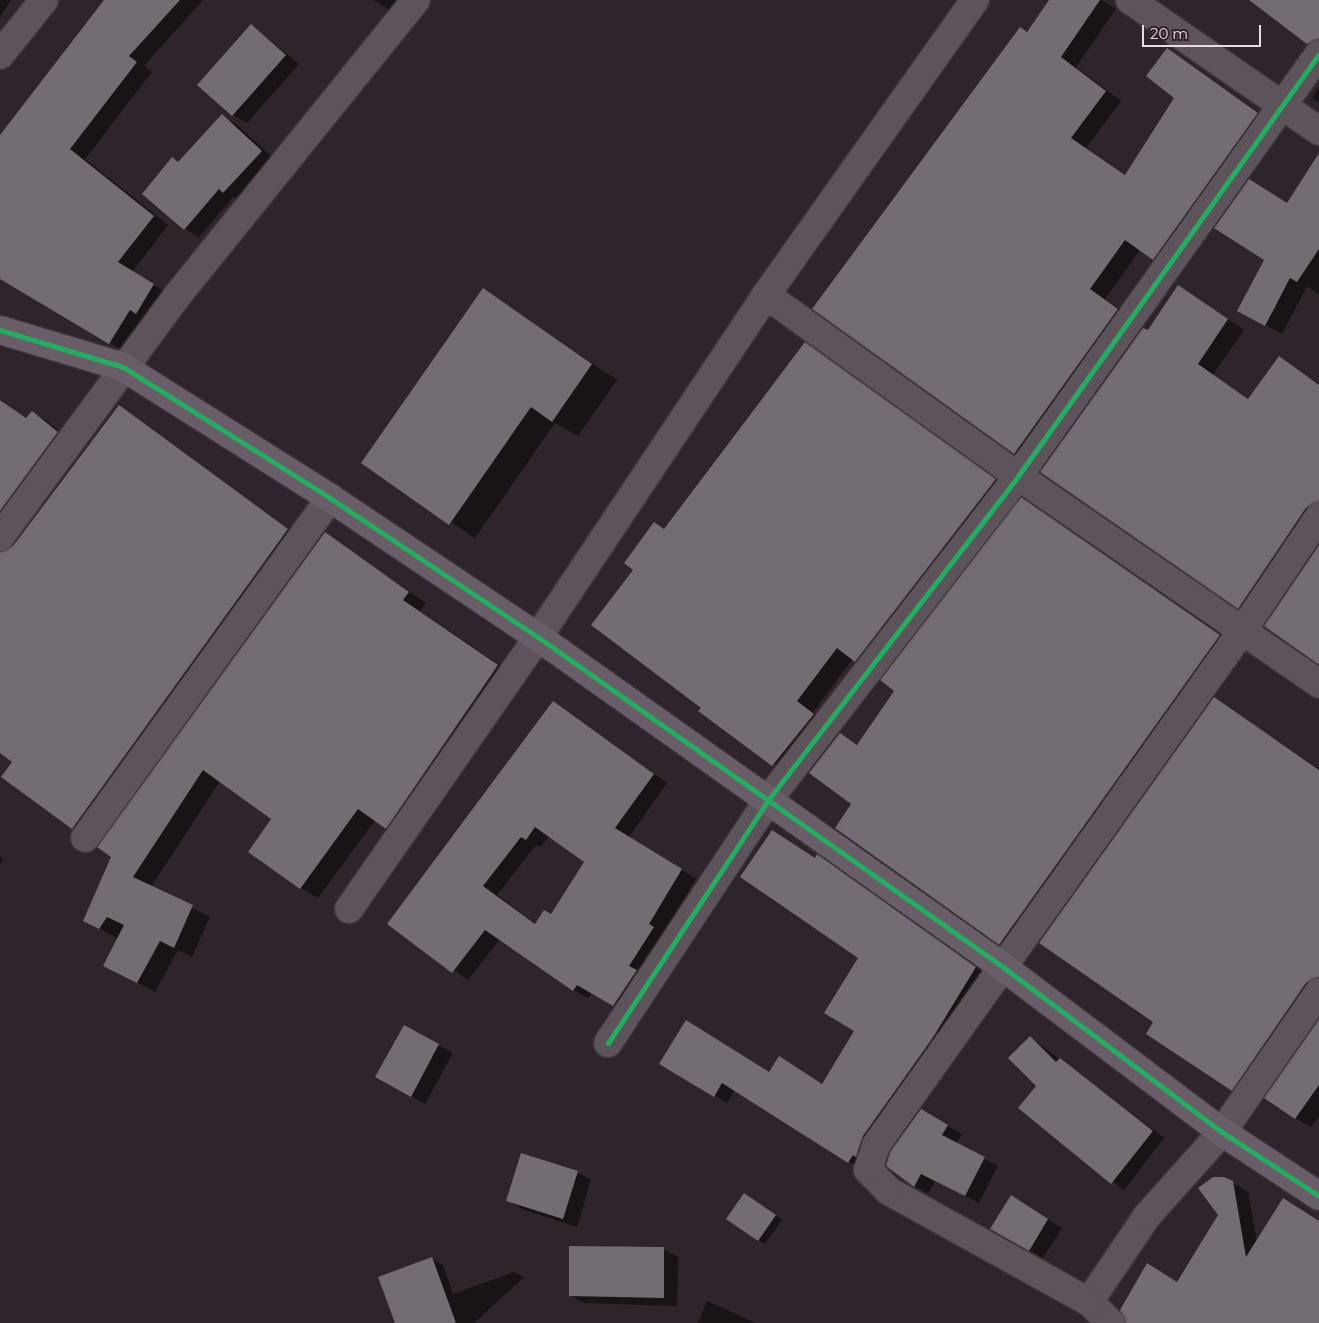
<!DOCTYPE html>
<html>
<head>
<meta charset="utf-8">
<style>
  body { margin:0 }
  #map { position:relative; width:1319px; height:1323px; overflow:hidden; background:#2e242c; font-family:Montserrat,sans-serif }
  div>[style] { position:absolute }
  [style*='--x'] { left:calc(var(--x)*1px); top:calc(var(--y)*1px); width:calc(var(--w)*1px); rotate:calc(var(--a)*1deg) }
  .shadow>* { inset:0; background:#0007 }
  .building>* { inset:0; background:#736c72 }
  .roads { filter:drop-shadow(0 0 1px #473f45) drop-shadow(0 0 1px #473f45) }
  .street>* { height:28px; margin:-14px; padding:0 14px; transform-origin:14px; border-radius:14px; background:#5d535b }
  .secondary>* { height:28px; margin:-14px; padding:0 14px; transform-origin:14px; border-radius:14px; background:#695d67 }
  .cycleway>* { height:5px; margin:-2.5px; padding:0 2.5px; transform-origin:2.5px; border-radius:2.5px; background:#26ab63 }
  span { translate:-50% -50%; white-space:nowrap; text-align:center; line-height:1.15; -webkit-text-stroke:5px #31212e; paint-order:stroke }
  .scale { position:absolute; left:1142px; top:25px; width:119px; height:22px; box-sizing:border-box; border:2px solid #e6dce4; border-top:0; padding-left:6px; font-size:15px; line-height:18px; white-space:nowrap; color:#e6dce4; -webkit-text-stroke:4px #31212e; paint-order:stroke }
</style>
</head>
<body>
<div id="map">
  <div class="shadow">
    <div style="clip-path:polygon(0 0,11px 0,0 17px)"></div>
    <div style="clip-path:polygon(105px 0,203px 0,144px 66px,152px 72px,85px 159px,168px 225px,132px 272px,169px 294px,125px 352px,27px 294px,0 273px,0 137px)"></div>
    <div style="clip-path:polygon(374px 0,417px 0,402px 18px)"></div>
    <div style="clip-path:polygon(1051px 0,1102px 0,1116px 9px,1076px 67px,1121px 101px,1086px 148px,1126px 175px,1176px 97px,1167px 49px,1273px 123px,1169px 268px,1140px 250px,1105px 299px,1133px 319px,1031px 462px,814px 309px)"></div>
    <div style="clip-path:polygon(251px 25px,299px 64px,247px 123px,233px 115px)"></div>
    <div style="clip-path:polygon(1319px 88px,1319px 103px,1312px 98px)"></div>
    <div style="clip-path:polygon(222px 116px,236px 124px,275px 160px,238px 200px,233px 197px,199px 237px,185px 229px,179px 162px)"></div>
    <div style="clip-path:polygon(1319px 155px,1319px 295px,1307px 286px,1282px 334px,1255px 320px,1265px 260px,1288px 204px)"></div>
    <div style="clip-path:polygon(483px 290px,617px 380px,578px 436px,555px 423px,475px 538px,363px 463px)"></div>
    <div style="clip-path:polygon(1194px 297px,1244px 330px,1213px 375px,1249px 399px,1280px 358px,1319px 384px,1319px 523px,1255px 617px,1239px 608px,1148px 331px)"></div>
    <div style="clip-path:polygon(806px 344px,1011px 489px,872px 670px,853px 658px,813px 712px,830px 724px,789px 774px,700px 711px,703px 707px,634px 570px,655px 523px,665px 529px)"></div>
    <div style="clip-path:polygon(0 399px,27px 419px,32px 413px,47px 421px,72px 442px,2px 537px,0 552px,13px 547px,120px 407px,302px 539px,88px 837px,3px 776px,14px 762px,0 752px)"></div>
    <div style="clip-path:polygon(1022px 499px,1236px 645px,1017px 954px,836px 828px,853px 803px,840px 734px,858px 745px)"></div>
    <div style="clip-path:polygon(325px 534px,426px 603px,420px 611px,515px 676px,404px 838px,375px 820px,318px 898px,301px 888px,273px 819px,220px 781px,151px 887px,210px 917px,192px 957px,178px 950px,155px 992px,123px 975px,118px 939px,84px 920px)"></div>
    <div style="clip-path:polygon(1214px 699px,1319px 769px,1319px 998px,1249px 1099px,1232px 1090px,1155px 1022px)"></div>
    <div style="clip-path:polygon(evenodd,554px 703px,667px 783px,629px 837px,696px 879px,663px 933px,668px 936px,629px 1014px,592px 993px,588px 998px,573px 990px,500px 939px,468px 980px,389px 924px,554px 703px,549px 836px,586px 862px,551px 915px,536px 924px,497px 895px,536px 845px,541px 847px,549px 836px)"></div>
    <div style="clip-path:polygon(818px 856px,988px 975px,869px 1163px,848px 1151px,865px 1164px,861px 1169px,735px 1090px,727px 1103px,661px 1063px,769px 1073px,823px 1085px,855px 1031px,859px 958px,816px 859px)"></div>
    <div style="clip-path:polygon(0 857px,3px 859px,0 866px)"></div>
    <div style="clip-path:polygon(404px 1026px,453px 1053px,425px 1104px,377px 1077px)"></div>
    <div style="clip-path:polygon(1319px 1035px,1319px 1116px,1311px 1127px,1295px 1118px)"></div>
    <div style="clip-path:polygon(1030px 1037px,1164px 1138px,1124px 1190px,1025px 1113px,1038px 1086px)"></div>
    <div style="clip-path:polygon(921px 1111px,962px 1134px,956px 1144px,998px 1166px,979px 1203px,935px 1181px,928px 1194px,914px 1186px)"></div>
    <div style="clip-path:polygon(577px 1172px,591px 1180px,577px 1227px,522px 1209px,508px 1201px)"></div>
    <div style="clip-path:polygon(1224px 1178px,1248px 1192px,1257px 1242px,1319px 1223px,1319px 1323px,1135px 1323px,1178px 1283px,1219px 1215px)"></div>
    <div style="clip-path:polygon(751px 1198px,782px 1220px,765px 1244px,758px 1240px)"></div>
    <div style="clip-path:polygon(1025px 1205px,1062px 1228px,1043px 1258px,992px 1229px)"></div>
    <div style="clip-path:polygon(664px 1249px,678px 1257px,677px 1306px,584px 1303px,570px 1295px)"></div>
    <div style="clip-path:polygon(432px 1259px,443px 1265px,453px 1294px,514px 1272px,524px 1277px,474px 1323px,396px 1323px)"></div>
    <div style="clip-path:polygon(707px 1301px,756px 1323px,698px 1323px)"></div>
  </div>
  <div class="building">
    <div style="clip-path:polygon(104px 0,180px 0,129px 56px,137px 62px,70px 149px,154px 216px,118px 262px,154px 284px,136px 314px,130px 310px,109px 344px,0 279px,0 135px)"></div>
    <div style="clip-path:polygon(1049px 0,1100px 0,1061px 57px,1106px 91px,1071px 138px,1125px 175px,1174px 98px,1146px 76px,1167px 48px,1258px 113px,1153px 260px,1125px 240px,1090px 289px,1118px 309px,1014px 454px,812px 309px,1020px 27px,1027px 32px)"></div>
    <div style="clip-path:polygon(1249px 0,1319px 0,1319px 39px,1307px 44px)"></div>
    <div style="clip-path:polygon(251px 24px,286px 55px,232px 116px,197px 85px)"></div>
    <div style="clip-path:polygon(222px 114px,262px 151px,223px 193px,219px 189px,184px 230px,142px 194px,172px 157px,178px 162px)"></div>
    <div style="clip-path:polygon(1319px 153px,1319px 249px,1297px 282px,1290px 278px,1265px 326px,1237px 311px,1264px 260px,1214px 228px,1249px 179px,1287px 203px)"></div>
    <div style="clip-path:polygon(1178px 285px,1228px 319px,1198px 364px,1248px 399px,1279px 356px,1319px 385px,1319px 502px,1306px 508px,1238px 609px,1040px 472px,1143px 328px,1148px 330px)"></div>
    <div style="clip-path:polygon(483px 288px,592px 364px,552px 422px,531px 407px,449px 525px,361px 463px)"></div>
    <div style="clip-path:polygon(805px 342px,996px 479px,855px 662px,837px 648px,797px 701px,814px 714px,772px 766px,698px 711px,701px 708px,591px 625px,633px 570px,624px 563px,654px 522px,664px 529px)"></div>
    <div style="clip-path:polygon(0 400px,26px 418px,32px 411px,58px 432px,0 511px)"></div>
    <div style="clip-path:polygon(119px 405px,288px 529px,72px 829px,1px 777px,12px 762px,0 753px,0 552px,13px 546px)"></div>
    <div style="clip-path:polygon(1021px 497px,1220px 635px,999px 945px,835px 828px,851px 804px,809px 773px,840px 733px,857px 745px,894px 691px,880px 680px)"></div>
    <div style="clip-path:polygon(325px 532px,409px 592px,403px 600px,498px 665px,386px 829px,358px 809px,300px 889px,248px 852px,271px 819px,203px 770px,133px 877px,193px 905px,174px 948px,160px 941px,137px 983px,103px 966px,124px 925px,107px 917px,99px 929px,83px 921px,111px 857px,97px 847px)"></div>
    <div style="clip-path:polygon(1319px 545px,1319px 665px,1264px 626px)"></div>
    <div style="clip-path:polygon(1214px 697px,1319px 770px,1319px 977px,1306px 983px,1232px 1091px,1146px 1034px,1153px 1022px,1039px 943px)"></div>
    <div style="clip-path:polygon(evenodd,553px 701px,654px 774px,615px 828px,682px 869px,649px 924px,654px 927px,629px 966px,637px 970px,613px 1006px,577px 985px,573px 991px,485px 930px,452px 973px,387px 924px,553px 701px,535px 827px,584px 862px,551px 914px,544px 910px,535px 924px,483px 886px,521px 837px,526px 840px,535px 827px)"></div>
    <div style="clip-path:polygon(772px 830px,815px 858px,817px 854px,976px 967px,932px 1039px,863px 1136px,856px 1157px,853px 1155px,848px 1163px,722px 1083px,714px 1097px,659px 1064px,686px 1020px,769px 1072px,779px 1056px,822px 1084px,854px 1031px,824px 1013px,858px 958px,740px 877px)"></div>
    <div style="clip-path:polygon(1319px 1019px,1319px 1085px,1295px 1119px,1264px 1098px)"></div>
    <div style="clip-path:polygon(404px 1025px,439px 1044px,411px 1097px,375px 1077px)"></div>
    <div style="clip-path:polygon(1030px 1036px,1056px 1062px,1060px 1058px,1153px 1131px,1111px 1184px,1018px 1108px,1036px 1086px,1008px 1058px)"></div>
    <div style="clip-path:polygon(921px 1109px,948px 1125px,942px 1135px,985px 1157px,965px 1196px,921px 1174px,914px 1187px,886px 1166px,890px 1152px)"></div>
    <div style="clip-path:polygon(521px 1153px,578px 1171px,563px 1219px,506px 1201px)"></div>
    <div style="clip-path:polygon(1213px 1177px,1224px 1177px,1233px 1181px,1246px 1257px,1283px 1198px,1319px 1221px,1319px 1323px,1126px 1323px,1120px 1310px,1147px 1263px,1177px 1282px,1218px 1215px,1198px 1188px)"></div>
    <div style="clip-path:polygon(744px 1193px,776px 1215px,758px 1241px,726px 1219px)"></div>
    <div style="clip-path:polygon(1011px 1195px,1048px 1219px,1029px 1251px,990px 1229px)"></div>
    <div style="clip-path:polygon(569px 1246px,664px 1247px,664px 1298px,569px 1296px)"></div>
    <div style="clip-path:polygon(432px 1257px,456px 1323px,395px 1323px,378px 1277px)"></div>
  </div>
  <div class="roads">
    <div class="street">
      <div style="--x:1130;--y:0;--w:230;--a:34.7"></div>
      <div style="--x:0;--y:55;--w:70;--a:-51.3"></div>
      <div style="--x:766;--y:295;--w:310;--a:35.7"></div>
      <div style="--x:1018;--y:476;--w:366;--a:34.6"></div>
      <div style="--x:0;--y:537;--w:299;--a:-53.7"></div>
      <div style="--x:177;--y:296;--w:380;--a:-51.1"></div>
      <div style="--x:85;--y:838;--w:419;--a:-54.2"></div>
      <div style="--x:349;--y:909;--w:331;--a:-55.2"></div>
      <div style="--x:538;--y:637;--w:411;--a:-56.3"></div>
      <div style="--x:766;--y:295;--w:362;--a:-54.7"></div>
      <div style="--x:608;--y:1043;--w:291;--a:-56.6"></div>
      <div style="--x:768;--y:800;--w:409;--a:-52.3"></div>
      <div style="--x:1018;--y:476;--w:518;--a:-54.5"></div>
      <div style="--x:1089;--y:1302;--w:104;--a:-56"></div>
      <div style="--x:1147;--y:1216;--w:113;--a:-48.2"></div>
      <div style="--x:1222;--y:1132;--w:170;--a:-55.3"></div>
      <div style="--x:1111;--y:1323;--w:30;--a:-136"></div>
      <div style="--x:1089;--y:1302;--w:229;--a:-151"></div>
      <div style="--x:889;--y:1191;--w:30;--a:-135"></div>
      <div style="--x:868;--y:1170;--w:26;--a:-72"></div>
      <div style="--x:876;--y:1145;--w:631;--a:-54.55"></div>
      <div style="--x:1242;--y:631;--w:138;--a:-56"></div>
    </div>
    <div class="secondary">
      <div style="--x:0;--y:330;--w:128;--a:16.7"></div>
      <div style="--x:123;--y:367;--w:245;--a:32.3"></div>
      <div style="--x:330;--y:498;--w:250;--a:33.8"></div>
      <div style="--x:538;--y:637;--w:570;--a:35.36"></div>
      <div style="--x:1003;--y:967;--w:274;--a:37"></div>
      <div style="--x:1222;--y:1132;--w:116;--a:33.4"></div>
    </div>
  </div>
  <div class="cycleway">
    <div style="--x:0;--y:330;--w:128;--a:16.7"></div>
    <div style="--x:123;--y:367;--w:245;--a:32.3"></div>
    <div style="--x:330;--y:498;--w:250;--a:33.8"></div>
    <div style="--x:538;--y:637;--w:570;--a:35.36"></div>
    <div style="--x:1003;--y:967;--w:274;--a:37"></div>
    <div style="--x:1222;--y:1132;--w:116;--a:33.4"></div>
    <div style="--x:608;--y:1043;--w:291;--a:-56.6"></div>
    <div style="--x:768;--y:800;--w:409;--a:-52.3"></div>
    <div style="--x:1018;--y:476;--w:518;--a:-54.5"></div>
  </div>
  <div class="scale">20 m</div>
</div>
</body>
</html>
